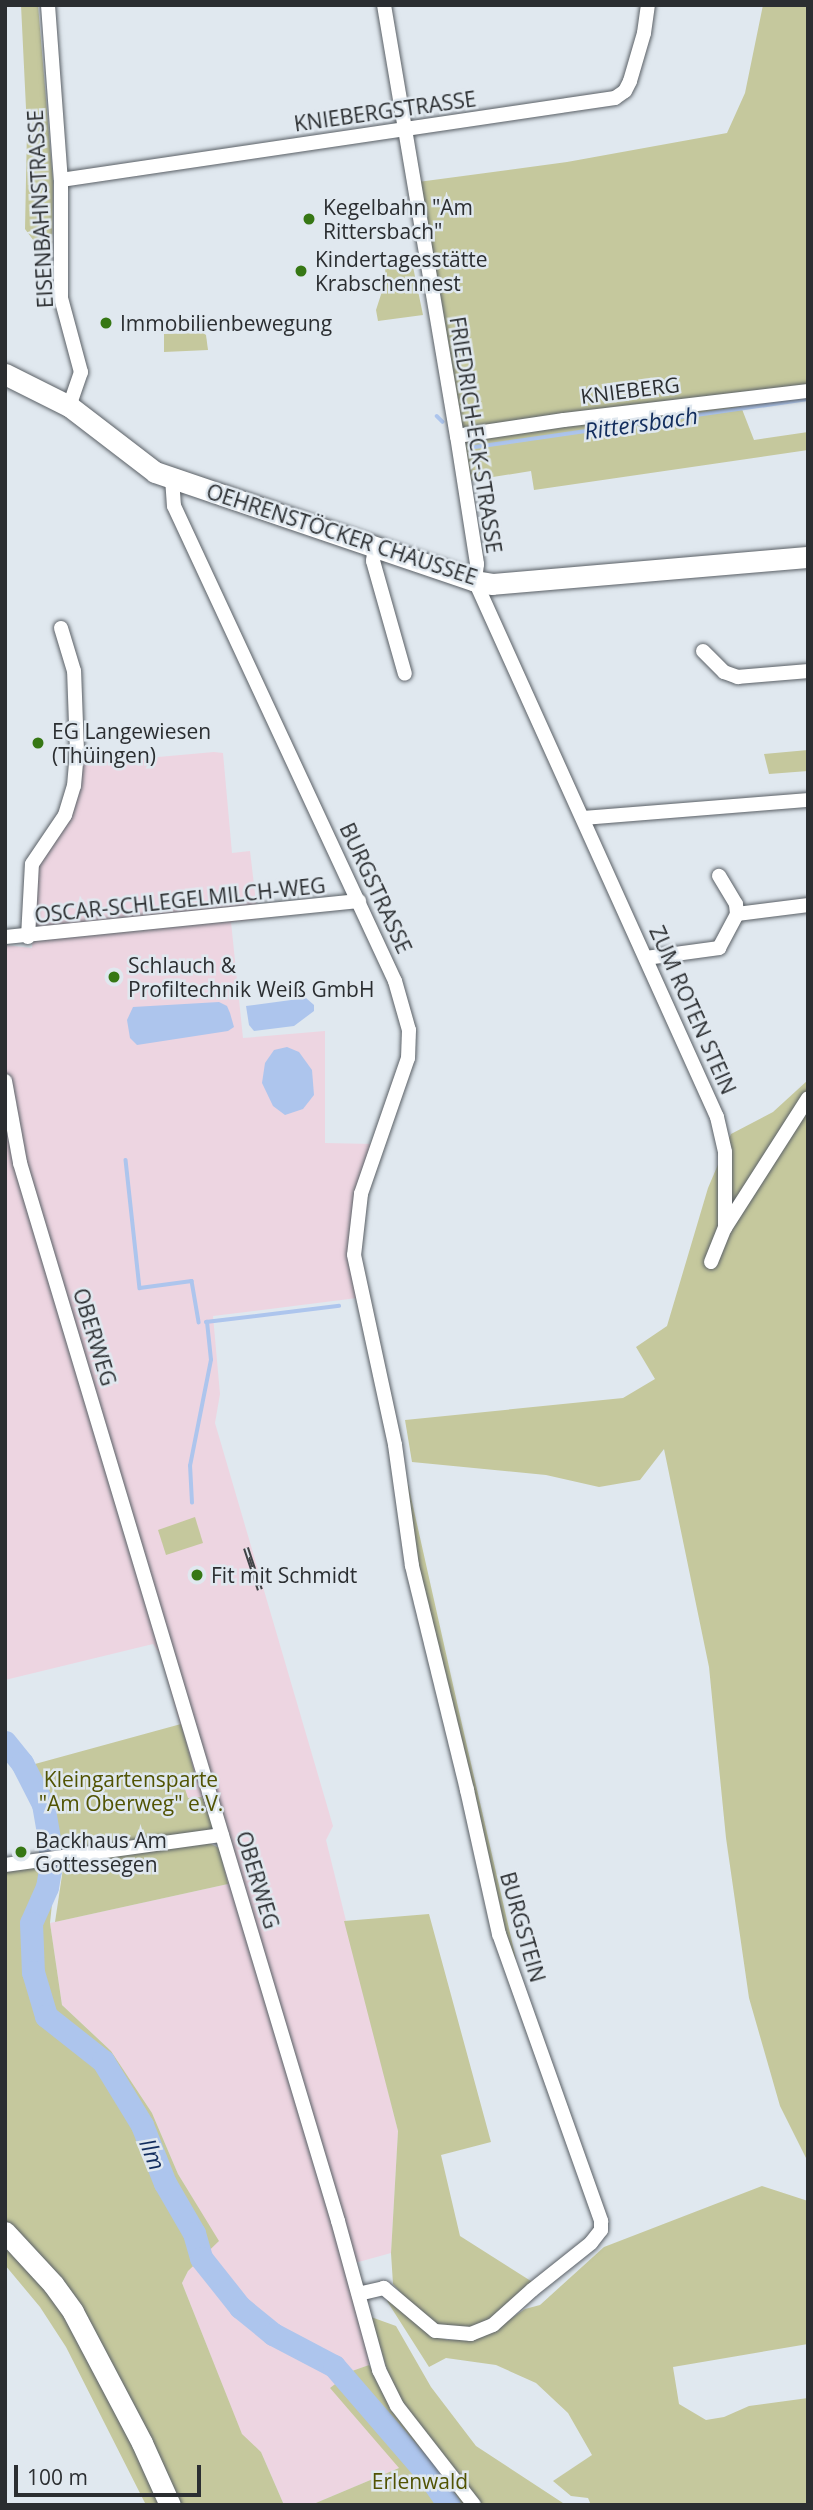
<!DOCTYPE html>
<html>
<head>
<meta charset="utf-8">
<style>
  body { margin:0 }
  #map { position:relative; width:813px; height:2510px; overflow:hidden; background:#e0e8ef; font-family:"Open Sans",sans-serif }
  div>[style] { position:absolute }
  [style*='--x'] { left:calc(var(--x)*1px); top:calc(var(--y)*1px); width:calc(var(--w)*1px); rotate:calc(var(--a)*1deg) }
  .industrial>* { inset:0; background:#edd5e1 }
  .green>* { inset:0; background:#c5c89d }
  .water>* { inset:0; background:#adc5ed }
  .stream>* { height:3.5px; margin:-1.75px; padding:0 1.75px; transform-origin:1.75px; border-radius:1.75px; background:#adc5ed }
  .river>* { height:23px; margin:-11.5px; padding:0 11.5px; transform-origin:11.5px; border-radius:11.5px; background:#adc5ed }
  .roads { filter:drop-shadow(0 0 2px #5a6066) drop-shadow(0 0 2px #5a6066) }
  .street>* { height:14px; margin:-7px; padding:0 7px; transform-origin:7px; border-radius:7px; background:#fff }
  .secondary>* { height:21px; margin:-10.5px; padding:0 10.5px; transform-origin:10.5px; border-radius:10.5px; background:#fff }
  .rail>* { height:6px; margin-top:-3px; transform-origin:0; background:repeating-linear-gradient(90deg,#e0e8ef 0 10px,#3f4346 0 20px); box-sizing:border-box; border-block:2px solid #3f4346 }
  .dots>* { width:19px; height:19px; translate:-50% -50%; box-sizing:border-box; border:4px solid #e0e8ef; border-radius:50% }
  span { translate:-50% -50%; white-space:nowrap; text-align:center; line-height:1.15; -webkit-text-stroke:5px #e0e8ef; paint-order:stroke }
  .street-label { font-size:21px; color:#2b2e31 }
  .poi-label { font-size:21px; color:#2b2e31 }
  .left { translate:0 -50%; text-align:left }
  .park-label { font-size:21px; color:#515303 }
  .water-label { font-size:23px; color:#122d5d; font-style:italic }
  .frame { position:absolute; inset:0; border:7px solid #2b2e31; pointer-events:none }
  .scale { position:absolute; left:14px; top:2465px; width:187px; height:32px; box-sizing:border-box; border:4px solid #2b2e31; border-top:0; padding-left:9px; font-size:21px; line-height:24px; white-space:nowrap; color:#2b2e31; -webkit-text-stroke:5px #e0e8ef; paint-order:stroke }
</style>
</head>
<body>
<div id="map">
  <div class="industrial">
    <div style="clip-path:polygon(214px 752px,223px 753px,232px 853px,250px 851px,258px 919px,231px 922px,243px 1038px,325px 1031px,325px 1143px,373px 1144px,359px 1188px,357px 1298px,213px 1316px,220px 1394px,215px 1423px,333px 1826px,326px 1840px,398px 2131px,391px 2253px,344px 2266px,366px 2346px,369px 2365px,352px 2371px,399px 2468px,311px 2505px,284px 2505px,261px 2452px,242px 2435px,182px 2283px,188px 2271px,218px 2241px,178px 2174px,152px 2113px,111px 2051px,62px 2005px,50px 1923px,228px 1884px,214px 1828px,187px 1798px,184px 1786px,195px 1777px,160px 1654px,153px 1644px,5px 1680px,5px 945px,32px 948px,36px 862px,80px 764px)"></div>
  </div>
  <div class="green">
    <div style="clip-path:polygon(21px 5px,38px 5px,53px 182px,52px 256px,45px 256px,25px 229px,27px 129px)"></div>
    <div style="clip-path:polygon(763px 5px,808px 5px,808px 394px,740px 404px,754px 440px,808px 432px,808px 450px,534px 490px,531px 471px,468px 481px,442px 304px,418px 182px,567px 162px,727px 133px,745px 93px)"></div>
    <div style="clip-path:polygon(412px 262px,423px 315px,378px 321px,376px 310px,386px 279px,385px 268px)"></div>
    <div style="clip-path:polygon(203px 333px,206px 335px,208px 350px,164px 352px,164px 334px)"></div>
    <div style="clip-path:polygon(808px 750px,808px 771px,769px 774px,764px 754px)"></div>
    <div style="clip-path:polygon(808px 1080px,808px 2160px,807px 2160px,780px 2106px,749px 1998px,726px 1838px,709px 1667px,664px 1449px,640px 1480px,599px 1487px,546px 1475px,412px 1462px,405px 1420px,623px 1398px,655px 1379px,636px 1347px,667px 1326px,708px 1188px,731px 1134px,773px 1112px)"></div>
    <div style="clip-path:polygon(408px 1484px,458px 1707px,516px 1959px,508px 1952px,427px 1612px,407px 1494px)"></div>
    <div style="clip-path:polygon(195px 1517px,203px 1543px,166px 1555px,158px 1530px)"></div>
    <div style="clip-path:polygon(181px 1724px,196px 1778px,184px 1786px,188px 1798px,202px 1797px,214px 1828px,210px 1832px,76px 1849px,70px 1839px,58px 1840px,55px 1811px,35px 1764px)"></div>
    <div style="clip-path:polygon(207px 1842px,219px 1848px,228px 1884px,55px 1922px,64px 1862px)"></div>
    <div style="clip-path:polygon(44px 1864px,44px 1868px,56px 1865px,50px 1923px,62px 2005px,111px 2051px,152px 2113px,178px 2174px,219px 2241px,188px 2271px,182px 2283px,242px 2434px,261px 2452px,284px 2505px,178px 2505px,50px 2268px,5px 2221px,5px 1871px)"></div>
    <div style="clip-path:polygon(429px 1914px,491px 2142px,441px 2155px,460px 2236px,534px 2283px,483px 2325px,449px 2331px,428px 2322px,393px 2284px,391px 2253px,398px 2131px,344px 1921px)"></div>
    <div style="clip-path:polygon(762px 2186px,808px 2201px,808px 2344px,673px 2367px,679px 2404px,706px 2420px,724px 2417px,749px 2406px,808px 2398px,808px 2505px,591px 2505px,588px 2498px,571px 2496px,553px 2481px,592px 2455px,568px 2413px,536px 2383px,496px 2365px,446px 2358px,429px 2367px,387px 2301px,394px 2300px,431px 2334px,447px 2340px,472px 2339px,491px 2332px,525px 2309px,540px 2305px,604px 2247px)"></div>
    <div style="clip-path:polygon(5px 2243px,33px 2272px,69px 2321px,163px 2505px,146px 2505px,66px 2347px,40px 2307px,5px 2265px)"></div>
    <div style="clip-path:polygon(371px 2317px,396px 2326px,431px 2387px,476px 2446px,566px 2505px,481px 2505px,410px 2415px,392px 2386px)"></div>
    <div style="clip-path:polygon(369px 2365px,394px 2410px,466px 2505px,311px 2505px,399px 2468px,330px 2388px,352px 2371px)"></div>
  </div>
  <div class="water">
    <div style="clip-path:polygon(306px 998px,314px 1005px,314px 1011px,294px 1026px,254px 1031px,249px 1025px,246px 1006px)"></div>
    <div style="clip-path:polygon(219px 1002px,227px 1006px,230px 1013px,234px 1027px,228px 1031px,137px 1045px,130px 1038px,127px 1020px,133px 1007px)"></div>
    <div style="clip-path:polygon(287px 1047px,299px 1052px,312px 1070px,314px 1095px,303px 1109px,285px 1115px,273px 1106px,262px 1083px,265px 1063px,274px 1050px)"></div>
  </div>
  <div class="stream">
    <div style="--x:437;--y:416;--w:8;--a:45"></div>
    <div style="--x:475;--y:447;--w:336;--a:-8.2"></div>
    <div style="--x:126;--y:1160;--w:129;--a:83.8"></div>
    <div style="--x:140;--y:1288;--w:52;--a:-7.7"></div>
    <div style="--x:192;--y:1281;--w:42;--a:80.3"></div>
    <div style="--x:206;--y:1322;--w:134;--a:-6.9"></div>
    <div style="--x:192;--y:1503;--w:37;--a:-93"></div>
    <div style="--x:190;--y:1466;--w:108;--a:-78.8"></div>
    <div style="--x:211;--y:1360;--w:38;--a:-96"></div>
  </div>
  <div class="river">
    <div style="--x:5;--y:1742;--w:27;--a:51"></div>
    <div style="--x:22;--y:1763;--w:46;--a:62.9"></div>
    <div style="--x:43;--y:1804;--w:41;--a:80.1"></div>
    <div style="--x:50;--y:1844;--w:26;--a:90"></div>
    <div style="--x:50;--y:1870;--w:17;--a:100"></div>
    <div style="--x:47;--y:1887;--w:39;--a:114"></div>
    <div style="--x:31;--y:1923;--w:49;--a:87.7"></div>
    <div style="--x:33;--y:1972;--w:46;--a:73.5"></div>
    <div style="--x:46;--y:2016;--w:73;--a:38.3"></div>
    <div style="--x:103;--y:2061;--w:75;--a:58.6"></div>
    <div style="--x:142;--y:2125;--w:62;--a:68.4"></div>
    <div style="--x:165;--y:2183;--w:58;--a:59.9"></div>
    <div style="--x:194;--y:2233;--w:26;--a:74"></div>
    <div style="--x:201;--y:2258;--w:63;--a:51.5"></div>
    <div style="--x:240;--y:2307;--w:43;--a:39.3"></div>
    <div style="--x:273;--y:2334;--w:69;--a:27.7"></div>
    <div style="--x:334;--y:2366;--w:144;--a:49.2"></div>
    <div style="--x:428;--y:2475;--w:37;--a:55"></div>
  </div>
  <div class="roads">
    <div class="street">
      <div style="--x:48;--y:5;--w:175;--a:85.8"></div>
      <div style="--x:61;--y:180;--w:118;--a:90"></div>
      <div style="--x:61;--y:298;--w:77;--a:74.9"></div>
      <div style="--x:81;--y:372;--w:36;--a:109"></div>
      <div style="--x:384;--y:5;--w:437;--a:80.4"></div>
      <div style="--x:457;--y:436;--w:130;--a:81.1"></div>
      <div style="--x:477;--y:564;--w:17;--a:97"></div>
      <div style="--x:475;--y:581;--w:588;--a:65.7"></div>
      <div style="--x:717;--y:1117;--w:36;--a:77"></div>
      <div style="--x:725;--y:1152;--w:76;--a:90"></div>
      <div style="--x:61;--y:180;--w:560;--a:-8.42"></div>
      <div style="--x:615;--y:98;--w:12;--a:-35"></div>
      <div style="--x:625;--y:91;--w:11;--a:-63"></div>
      <div style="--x:630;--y:81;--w:50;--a:-73.7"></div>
      <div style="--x:644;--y:33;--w:28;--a:-82"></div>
      <div style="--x:457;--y:436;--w:108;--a:-8.5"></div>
      <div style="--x:564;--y:420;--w:246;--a:-6.8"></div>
      <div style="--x:172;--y:478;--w:28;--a:86"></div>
      <div style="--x:174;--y:506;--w:524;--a:65.05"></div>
      <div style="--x:395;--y:981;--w:51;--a:74.1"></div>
      <div style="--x:409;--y:1030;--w:28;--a:92"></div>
      <div style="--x:408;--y:1058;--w:144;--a:109.1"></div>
      <div style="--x:361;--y:1194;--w:61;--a:96.5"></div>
      <div style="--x:354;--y:1255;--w:194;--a:77.8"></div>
      <div style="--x:395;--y:1445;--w:122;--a:82"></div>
      <div style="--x:412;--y:1566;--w:231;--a:76.2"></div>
      <div style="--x:467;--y:1790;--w:148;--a:77.5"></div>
      <div style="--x:499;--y:1934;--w:305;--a:70.4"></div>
      <div style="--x:601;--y:2221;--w:9;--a:90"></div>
      <div style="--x:601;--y:2230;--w:16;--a:128"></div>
      <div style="--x:591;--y:2243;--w:75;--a:141.5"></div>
      <div style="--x:532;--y:2290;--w:52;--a:138.1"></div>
      <div style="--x:493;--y:2325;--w:24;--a:158"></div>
      <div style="--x:471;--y:2334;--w:36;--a:-175"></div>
      <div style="--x:435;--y:2331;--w:67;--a:-139.9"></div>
      <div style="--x:384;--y:2288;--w:26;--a:167"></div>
      <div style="--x:375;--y:545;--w:16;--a:97"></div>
      <div style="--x:373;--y:561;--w:117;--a:74.2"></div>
      <div style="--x:703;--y:651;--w:30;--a:45"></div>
      <div style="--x:724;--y:672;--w:15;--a:20"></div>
      <div style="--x:738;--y:677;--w:70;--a:-4.9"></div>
      <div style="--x:584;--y:818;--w:225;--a:-4.6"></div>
      <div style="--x:737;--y:914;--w:72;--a:-7.2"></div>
      <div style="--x:5;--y:937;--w:356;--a:-5.8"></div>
      <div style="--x:28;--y:937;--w:73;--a:-86.9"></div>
      <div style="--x:32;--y:864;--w:59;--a:-56"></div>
      <div style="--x:65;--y:815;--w:30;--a:-73"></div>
      <div style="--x:74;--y:786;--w:35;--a:-85"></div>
      <div style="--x:77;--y:751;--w:80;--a:-92.1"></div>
      <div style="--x:74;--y:671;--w:45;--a:-106.8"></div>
      <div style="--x:646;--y:958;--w:74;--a:-7.8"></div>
      <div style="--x:719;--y:948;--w:38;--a:-62"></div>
      <div style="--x:737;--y:914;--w:10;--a:-96"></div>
      <div style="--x:736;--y:904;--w:33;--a:-121"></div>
      <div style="--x:5;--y:1081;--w:83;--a:79.6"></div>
      <div style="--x:20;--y:1163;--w:1105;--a:73.27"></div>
      <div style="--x:338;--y:2221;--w:155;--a:74.6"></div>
      <div style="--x:379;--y:2370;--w:40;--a:63.4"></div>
      <div style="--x:397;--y:2406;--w:125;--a:52.1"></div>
      <div style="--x:711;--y:1262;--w:37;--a:-68"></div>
      <div style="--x:725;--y:1228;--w:154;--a:-57.4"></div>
      <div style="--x:5;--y:1865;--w:219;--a:-7.9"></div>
    </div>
    <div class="secondary">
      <div style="--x:5;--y:374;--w:72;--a:26.6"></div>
      <div style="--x:69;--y:406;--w:108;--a:37.5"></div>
      <div style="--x:155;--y:472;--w:338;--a:18.8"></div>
      <div style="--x:475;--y:581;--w:17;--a:10"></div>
      <div style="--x:492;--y:584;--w:317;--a:-4.9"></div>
      <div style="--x:5;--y:2232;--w:71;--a:47.3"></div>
      <div style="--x:53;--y:2284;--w:34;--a:54"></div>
      <div style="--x:73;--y:2312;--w:148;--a:62.2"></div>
      <div style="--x:142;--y:2443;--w:68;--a:65.7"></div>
    </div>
  </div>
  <div class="rail">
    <div style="--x:246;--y:1548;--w:44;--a:71.6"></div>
  </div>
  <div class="dots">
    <div style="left:309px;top:219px;background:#367714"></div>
    <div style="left:301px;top:271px;background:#367714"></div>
    <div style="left:106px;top:323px;background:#367714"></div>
    <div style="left:38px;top:743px;background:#367714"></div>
    <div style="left:114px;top:977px;background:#367714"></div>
    <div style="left:197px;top:1575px;background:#367714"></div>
    <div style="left:21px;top:1852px;background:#367714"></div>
  </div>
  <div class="street-label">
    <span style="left:385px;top:111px;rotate:-8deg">KNIEBERGSTRASSE</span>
    <span style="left:40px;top:209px;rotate:-93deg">EISENBAHNSTRASSE</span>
    <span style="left:630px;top:390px;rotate:-7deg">KNIEBERG</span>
    <span style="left:476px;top:435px;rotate:81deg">FRIEDRICH-ECK-STRASSE</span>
    <span style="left:342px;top:534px;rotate:18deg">OEHRENSTÖCKER CHAUSSEE</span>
    <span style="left:376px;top:888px;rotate:65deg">BURGSTRASSE</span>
    <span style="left:180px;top:900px;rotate:-6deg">OSCAR-SCHLEGELMILCH-WEG</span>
    <span style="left:693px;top:1010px;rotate:66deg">ZUM ROTEN STEIN</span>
    <span style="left:95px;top:1337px;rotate:73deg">OBERWEG</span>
    <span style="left:258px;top:1880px;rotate:73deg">OBERWEG</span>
    <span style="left:523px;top:1927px;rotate:74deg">BURGSTEIN</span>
  </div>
  <div class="poi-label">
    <span class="left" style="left:323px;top:219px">Kegelbahn "Am<br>Rittersbach"</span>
    <span class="left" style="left:315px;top:271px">Kindertagesstätte<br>Krabschennest</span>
    <span class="left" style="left:120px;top:323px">Immobilienbewegung</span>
    <span class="left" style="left:52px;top:743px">EG Langewiesen<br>(Thüingen)</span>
    <span class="left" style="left:128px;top:977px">Schlauch &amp;<br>Profiltechnik Weiß GmbH</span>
    <span class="left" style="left:211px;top:1575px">Fit mit Schmidt</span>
    <span class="left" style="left:35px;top:1852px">Backhaus Am<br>Gottessegen</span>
  </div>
  <div class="park-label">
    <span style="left:131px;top:1791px">Kleingartensparte<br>"Am Oberweg" e.V.</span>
    <span style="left:420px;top:2481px">Erlenwald</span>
  </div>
  <div class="water-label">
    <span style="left:641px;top:423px;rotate:-8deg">Rittersbach</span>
    <span style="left:153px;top:2154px;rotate:68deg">Ilm</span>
  </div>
  <div class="frame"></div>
  <div class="scale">100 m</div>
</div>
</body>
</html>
